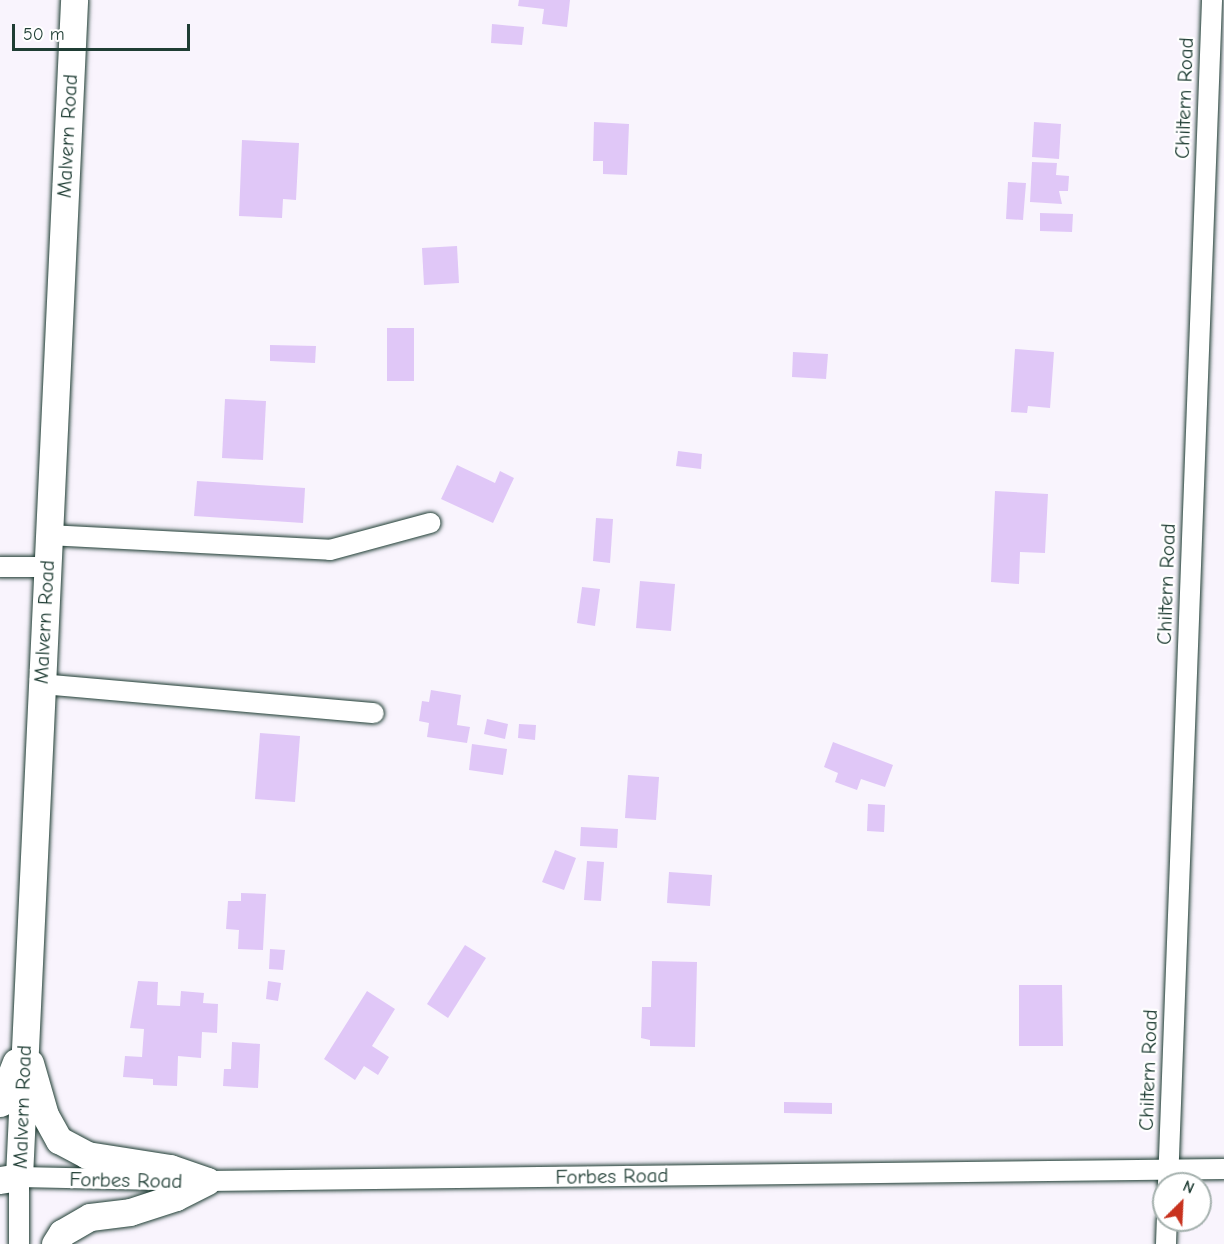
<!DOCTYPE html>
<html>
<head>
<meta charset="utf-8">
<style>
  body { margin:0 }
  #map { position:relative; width:1224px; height:1244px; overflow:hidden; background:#f9f4fd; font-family:"Comic Neue",sans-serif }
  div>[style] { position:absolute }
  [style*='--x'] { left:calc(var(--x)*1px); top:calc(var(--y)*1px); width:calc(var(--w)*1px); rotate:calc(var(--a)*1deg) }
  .building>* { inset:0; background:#e0c7f7 }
  .roads { filter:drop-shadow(0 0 2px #1f3d34) drop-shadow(0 0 2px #1f3d34) }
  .street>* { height:20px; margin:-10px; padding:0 10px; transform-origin:10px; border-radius:10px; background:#fff }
  .secondary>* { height:27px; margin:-13.5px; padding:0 13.5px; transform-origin:13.5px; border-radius:13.5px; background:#fff }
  span { translate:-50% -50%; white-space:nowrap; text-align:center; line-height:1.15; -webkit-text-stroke:4.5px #fff; paint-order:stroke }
  .street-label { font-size:21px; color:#1f3d34 }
  .north { position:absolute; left:1152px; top:1172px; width:60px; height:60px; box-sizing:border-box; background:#fff; border:2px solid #a5b1ae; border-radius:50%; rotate:24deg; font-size:16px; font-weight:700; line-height:24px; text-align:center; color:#1f3d34 }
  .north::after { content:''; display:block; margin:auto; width:21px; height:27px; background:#c8321e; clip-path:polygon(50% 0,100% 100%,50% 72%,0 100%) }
  .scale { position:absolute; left:12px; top:24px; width:178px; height:27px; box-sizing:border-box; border:3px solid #1f3d34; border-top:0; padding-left:8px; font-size:18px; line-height:21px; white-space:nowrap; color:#1f3d34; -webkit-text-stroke:4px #fff; paint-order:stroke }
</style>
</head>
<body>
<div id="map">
  <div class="building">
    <div style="clip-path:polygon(519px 0,570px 0,567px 27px,542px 24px,544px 9px,518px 6px)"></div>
    <div style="clip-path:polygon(492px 24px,524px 27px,522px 45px,491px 43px)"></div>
    <div style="clip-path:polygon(594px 122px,629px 124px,627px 175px,603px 174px,603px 161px,593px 161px)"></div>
    <div style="clip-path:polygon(1034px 122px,1061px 124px,1059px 159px,1032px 157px)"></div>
    <div style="clip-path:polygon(242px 140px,299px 143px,296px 200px,283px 199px,282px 218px,239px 216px)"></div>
    <div style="clip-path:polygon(1032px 162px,1057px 163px,1056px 175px,1069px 176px,1068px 191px,1059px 191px,1062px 204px,1030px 202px)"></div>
    <div style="clip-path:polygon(1008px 182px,1026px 183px,1023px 220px,1006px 219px)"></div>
    <div style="clip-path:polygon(1040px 213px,1073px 214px,1072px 232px,1040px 231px)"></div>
    <div style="clip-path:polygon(457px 246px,459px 283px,424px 285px,422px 248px)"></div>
    <div style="clip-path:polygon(387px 328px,414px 328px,414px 381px,387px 381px)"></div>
    <div style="clip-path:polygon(270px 345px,316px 346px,315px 363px,270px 361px)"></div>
    <div style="clip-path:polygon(1015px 349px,1054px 352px,1050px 408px,1028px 406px,1027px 413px,1011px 412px)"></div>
    <div style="clip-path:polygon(793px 352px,828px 354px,826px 379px,792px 377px)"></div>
    <div style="clip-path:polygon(225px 399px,266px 401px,263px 460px,222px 458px)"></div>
    <div style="clip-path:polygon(678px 451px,702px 454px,701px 469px,676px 466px)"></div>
    <div style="clip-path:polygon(457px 465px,495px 483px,500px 471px,514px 478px,493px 523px,441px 499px)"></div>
    <div style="clip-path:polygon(197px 481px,305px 488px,303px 523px,194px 516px)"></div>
    <div style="clip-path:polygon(995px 491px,1048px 494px,1045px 553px,1020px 552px,1019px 584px,991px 582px)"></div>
    <div style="clip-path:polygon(596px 518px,613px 519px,610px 563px,593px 561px)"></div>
    <div style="clip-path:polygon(640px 581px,675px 584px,671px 631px,636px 628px)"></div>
    <div style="clip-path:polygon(582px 587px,600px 589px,595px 626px,577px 623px)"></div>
    <div style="clip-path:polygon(431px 690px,461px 695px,457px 725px,470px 727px,467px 743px,427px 737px,429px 723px,419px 721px,422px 701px,429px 702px)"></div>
    <div style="clip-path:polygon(487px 719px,508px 724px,505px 739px,484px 734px)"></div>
    <div style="clip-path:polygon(519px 724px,536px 725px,535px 740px,518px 738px)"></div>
    <div style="clip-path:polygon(260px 733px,300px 736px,295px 802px,255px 799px)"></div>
    <div style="clip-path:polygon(833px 742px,893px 765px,885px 787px,861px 779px,857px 790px,835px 782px,838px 773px,824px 767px)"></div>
    <div style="clip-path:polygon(472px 744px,507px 749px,503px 775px,469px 770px)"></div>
    <div style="clip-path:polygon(628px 775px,659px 777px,656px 820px,625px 818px)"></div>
    <div style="clip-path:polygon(868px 804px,885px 805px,884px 832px,867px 831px)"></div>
    <div style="clip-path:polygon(581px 827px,618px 829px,617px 848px,580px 846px)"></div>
    <div style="clip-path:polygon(555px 850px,576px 858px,564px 890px,542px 882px)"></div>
    <div style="clip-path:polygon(587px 861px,604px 862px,601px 901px,584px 900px)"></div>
    <div style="clip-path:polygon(669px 872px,712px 875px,710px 906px,667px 903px)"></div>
    <div style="clip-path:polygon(241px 893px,266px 894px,263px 950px,238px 949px,239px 930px,226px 929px,228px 901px,241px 901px)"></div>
    <div style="clip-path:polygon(465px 945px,486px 958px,448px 1018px,427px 1004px)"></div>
    <div style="clip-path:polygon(270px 949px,285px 950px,283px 970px,269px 969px)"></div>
    <div style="clip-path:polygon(652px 961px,697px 962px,695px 1047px,650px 1046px,650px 1040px,641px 1038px,642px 1007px,651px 1007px)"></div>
    <div style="clip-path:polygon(138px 981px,158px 982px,157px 1005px,180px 1006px,181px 991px,204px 993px,203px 1003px,218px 1004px,217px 1033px,202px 1032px,201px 1058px,178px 1056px,177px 1086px,153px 1085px,153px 1079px,123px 1077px,125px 1056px,142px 1057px,144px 1029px,130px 1028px)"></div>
    <div style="clip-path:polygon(268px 981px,281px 983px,278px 1001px,266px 999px)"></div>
    <div style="clip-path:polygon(1019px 985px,1062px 985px,1063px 1046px,1019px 1046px)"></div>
    <div style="clip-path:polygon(367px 991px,395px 1009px,372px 1046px,389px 1057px,378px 1075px,364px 1066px,355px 1080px,324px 1059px)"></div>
    <div style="clip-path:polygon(232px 1042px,260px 1044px,258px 1088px,223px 1086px,224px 1069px,231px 1069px)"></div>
    <div style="clip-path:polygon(784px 1102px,832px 1103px,832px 1114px,784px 1113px)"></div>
  </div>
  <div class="roads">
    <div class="street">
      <div style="--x:48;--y:535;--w:282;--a:3"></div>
      <div style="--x:330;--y:550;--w:104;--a:-15.1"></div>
      <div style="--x:0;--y:567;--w:47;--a:0"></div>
      <div style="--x:41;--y:684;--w:334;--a:5"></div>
      <div style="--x:1168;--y:1184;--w:1185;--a:-87.87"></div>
      <div style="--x:19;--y:1244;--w:67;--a:-90"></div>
      <div style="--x:19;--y:1177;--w:188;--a:1.2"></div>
      <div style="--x:207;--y:1181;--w:1017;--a:-0.68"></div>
      <div style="--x:1166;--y:1244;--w:24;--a:-88"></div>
    </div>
    <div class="secondary">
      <div style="--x:30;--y:1063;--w:54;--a:73.9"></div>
      <div style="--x:45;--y:1115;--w:29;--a:61"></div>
      <div style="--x:59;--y:1140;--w:32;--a:28"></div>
      <div style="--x:87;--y:1155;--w:84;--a:8.9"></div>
      <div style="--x:170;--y:1168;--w:39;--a:19"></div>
      <div style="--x:0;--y:1103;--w:44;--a:-68.7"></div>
      <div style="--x:0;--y:1180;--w:19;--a:-9"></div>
      <div style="--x:19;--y:1177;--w:1178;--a:-87.32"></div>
      <div style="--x:55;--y:1244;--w:13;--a:-58"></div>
      <div style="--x:62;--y:1233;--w:32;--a:-30"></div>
      <div style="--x:90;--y:1217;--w:40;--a:-7.1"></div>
      <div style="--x:130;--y:1212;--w:48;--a:-18.1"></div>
      <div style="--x:176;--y:1197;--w:35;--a:-27"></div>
    </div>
  </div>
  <div class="street-label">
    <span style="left:1184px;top:98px;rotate:-88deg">Chiltern Road</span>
    <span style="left:67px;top:136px;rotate:-87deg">Malvern Road</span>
    <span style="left:1166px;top:584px;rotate:-88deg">Chiltern Road</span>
    <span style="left:44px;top:622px;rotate:-87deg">Malvern Road</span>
    <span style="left:1148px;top:1070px;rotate:-88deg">Chiltern Road</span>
    <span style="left:22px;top:1107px;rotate:-88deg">Malvern Road</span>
    <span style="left:612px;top:1176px;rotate:-1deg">Forbes Road</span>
    <span style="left:126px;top:1180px;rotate:1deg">Forbes Road</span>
  </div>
  <div class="north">N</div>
  <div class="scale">50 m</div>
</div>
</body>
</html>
